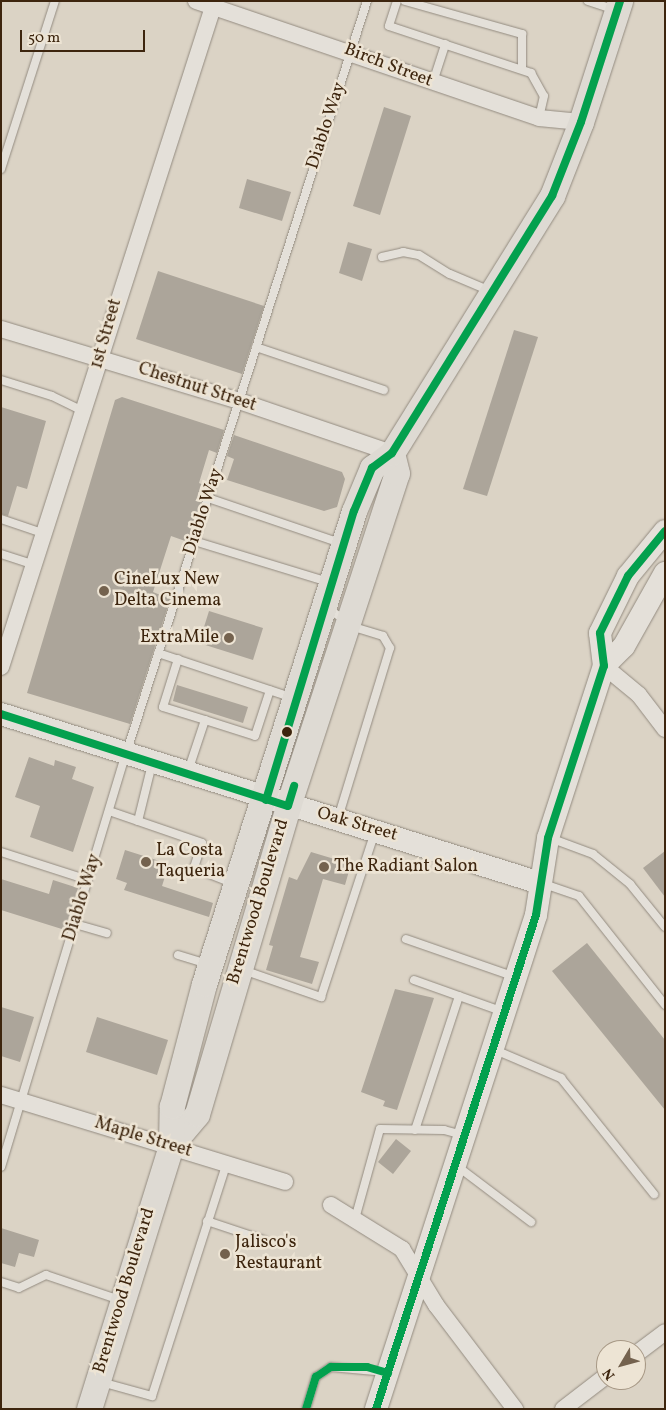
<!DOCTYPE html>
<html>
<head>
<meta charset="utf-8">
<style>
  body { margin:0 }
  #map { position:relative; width:666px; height:1410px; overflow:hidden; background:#dbd3c5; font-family:Vollkorn,serif }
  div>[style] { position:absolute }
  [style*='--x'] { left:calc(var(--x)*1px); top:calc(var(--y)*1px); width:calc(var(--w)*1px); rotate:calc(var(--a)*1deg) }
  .building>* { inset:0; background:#aca59a }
  .roads { filter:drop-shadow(0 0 1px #938b80) drop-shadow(0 0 1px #938b80) }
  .lane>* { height:8px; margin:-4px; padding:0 4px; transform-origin:4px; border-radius:4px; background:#e4e0d9 }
  .street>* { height:16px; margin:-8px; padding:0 8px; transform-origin:8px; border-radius:8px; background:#e4e0d9 }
  .secondary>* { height:22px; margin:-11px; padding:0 11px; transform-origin:11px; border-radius:11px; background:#e4e0d9 }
  .primary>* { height:25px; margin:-12.5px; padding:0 12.5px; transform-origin:12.5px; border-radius:12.5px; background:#dedad3 }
  .bus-1>* { height:8px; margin:-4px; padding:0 4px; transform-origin:4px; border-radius:4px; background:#03a04e }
  .dots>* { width:14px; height:14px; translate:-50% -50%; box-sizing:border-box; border:2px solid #ede4d4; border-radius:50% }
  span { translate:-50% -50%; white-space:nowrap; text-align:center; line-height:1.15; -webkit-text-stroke:5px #ede4d4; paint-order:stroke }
  .street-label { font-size:18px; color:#3d250e }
  .poi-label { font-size:18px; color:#3d250e }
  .left { translate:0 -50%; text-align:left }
  .right { translate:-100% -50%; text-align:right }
  .frame { position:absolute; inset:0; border:2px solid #3d250e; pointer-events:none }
  .north { position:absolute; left:596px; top:1340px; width:50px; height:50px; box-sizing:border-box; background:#ede4d4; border:1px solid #a79885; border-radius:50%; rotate:233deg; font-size:14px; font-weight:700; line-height:20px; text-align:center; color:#3d250e }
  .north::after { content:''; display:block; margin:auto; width:18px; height:22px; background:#74624e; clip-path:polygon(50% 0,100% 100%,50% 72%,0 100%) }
  .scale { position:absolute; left:20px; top:30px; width:125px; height:22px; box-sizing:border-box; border:2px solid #3d250e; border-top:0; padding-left:6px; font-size:15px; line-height:18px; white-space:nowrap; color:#3d250e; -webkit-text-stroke:4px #ede4d4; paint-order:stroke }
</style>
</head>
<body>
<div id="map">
  <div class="building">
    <div style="clip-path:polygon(384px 107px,411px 116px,380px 215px,353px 206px)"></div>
    <div style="clip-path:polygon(247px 179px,291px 192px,282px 221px,239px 208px)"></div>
    <div style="clip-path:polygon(348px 242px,372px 249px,362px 281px,339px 273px)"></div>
    <div style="clip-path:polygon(158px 271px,264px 306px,242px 374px,136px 339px)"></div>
    <div style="clip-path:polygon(514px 330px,538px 337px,487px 496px,463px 489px)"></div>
    <div style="clip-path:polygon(122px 397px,224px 430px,217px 453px,209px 450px,199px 483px,206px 486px,188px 542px,171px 536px,153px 592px,170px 599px,130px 724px,27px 693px,115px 400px)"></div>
    <div style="clip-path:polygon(1px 407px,46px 421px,27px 489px,17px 486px,8px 516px,1px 514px)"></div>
    <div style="clip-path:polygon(234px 435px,342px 472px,345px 479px,337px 507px,324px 511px,227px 480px,234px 459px,227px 456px)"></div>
    <div style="clip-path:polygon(209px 611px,263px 628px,253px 660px,199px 643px)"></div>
    <div style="clip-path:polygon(177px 685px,248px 707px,243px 723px,173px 701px)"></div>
    <div style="clip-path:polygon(29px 757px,54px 766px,55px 760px,76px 767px,72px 779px,94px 787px,73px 852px,30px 837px,40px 806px,15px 797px)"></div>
    <div style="clip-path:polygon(125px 850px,169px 864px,162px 886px,213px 903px,209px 917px,124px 890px,127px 883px,116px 879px)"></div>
    <div style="clip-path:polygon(665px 851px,665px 897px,643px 868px)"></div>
    <div style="clip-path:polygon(311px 852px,351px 864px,345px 885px,323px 879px,300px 957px,319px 962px,312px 984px,266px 970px,273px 946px,269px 945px,289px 877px,297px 880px)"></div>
    <div style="clip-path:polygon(1px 879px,49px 894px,53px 880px,78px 888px,65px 930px,1px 910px)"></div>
    <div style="clip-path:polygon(587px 943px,665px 1040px,665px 1110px,552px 971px)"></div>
    <div style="clip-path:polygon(395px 989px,434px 998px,397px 1110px,383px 1106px,385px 1101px,361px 1092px)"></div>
    <div style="clip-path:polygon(1px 1007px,34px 1017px,20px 1062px,1px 1056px)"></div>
    <div style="clip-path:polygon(97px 1017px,168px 1040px,157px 1075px,86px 1052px)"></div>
    <div style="clip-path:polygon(396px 1139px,411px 1151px,393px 1174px,378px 1162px)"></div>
    <div style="clip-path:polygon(1px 1228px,39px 1240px,34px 1257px,19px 1253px,15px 1267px,1px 1263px)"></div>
  </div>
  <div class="roads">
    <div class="lane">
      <div style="--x:397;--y:1;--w:26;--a:108"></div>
      <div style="--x:389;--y:26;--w:150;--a:18.3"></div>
      <div style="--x:531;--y:73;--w:26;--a:61"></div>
      <div style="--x:544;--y:96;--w:23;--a:103"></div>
      <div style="--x:405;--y:1;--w:122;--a:15.8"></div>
      <div style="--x:522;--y:34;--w:34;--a:90"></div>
      <div style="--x:588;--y:1;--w:28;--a:18"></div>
      <div style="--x:433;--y:82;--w:40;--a:-72"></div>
      <div style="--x:1;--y:169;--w:176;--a:-72.2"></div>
      <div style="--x:382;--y:257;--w:22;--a:-13"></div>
      <div style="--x:403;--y:252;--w:16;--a:11"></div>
      <div style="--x:419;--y:255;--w:36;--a:32"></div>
      <div style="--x:450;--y:274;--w:43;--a:23"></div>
      <div style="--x:256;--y:347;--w:135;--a:18.6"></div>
      <div style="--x:1;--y:380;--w:53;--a:17.4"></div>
      <div style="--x:52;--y:396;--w:37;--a:26"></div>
      <div style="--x:208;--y:498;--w:139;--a:18.8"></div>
      <div style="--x:1;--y:519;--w:46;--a:18.8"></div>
      <div style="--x:194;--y:541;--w:140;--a:17"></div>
      <div style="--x:1;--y:554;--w:36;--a:18"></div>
      <div style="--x:327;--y:608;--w:36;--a:34"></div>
      <div style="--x:357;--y:628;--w:27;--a:17"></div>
      <div style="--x:383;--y:636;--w:14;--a:60"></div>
      <div style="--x:390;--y:648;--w:178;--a:107"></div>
      <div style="--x:158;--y:653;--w:139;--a:18.4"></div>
      <div style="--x:178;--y:659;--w:50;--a:107.4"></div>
      <div style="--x:163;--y:707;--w:44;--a:17.2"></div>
      <div style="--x:205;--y:720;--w:54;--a:108.4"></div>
      <div style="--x:205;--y:720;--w:52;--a:17.7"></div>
      <div style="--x:255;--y:736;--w:48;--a:-71.9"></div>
      <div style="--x:109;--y:811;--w:98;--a:19"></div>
      <div style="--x:202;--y:843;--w:26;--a:108"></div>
      <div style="--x:194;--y:868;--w:41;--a:21.5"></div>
      <div style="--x:138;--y:821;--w:59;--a:-76.2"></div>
      <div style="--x:550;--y:838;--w:46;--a:20.4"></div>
      <div style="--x:593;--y:854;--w:48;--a:39"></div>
      <div style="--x:630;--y:884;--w:55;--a:50.9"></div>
      <div style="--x:1;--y:852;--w:91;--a:17.8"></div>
      <div style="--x:544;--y:884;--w:37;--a:19"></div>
      <div style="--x:579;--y:896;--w:139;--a:51.7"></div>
      <div style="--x:75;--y:924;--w:33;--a:16"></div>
      <div style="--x:406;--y:939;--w:115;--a:19.2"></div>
      <div style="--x:178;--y:955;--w:30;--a:17"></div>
      <div style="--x:243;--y:970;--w:83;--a:19.1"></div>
      <div style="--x:321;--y:997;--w:174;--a:-71.9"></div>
      <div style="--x:414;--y:980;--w:96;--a:19.6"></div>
      <div style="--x:495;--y:1050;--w:72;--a:23"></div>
      <div style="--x:561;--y:1078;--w:149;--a:51.3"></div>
      <div style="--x:415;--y:1130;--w:141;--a:-71.8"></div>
      <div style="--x:457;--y:1166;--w:93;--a:37.1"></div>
      <div style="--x:1;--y:1167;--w:432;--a:-73.2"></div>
      <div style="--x:126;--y:754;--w:791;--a:-72.25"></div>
      <div style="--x:355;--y:1219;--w:93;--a:-74.5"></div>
      <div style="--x:380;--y:1129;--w:64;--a:0.9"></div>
      <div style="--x:444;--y:1130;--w:20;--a:15"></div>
      <div style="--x:207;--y:1221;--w:60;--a:18.4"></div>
      <div style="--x:1;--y:1282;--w:19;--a:18"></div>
      <div style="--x:19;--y:1288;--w:30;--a:-26"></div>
      <div style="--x:46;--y:1275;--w:78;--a:18.7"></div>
      <div style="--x:101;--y:1382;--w:53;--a:15.4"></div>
      <div style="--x:152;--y:1396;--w:243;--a:-72.2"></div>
      <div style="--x:306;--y:1409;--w:34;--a:-73"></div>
      <div style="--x:316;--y:1377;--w:18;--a:-34"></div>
      <div style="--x:331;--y:1367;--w:55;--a:5.2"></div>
    </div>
    <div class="street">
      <div style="--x:196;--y:1;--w:362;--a:18.8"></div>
      <div style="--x:539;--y:118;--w:42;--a:5.4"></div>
      <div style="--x:1;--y:329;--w:249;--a:16.8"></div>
      <div style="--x:239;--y:401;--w:162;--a:18.8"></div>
      <div style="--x:604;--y:666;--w:45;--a:39.6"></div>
      <div style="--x:639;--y:695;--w:43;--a:52.6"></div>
      <div style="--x:1;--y:667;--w:700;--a:-72.19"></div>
      <div style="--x:1;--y:1095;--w:297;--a:17"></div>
      <div style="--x:331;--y:1205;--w:84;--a:31.8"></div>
      <div style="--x:402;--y:1249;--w:66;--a:58.7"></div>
      <div style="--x:436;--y:1305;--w:131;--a:52.8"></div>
      <div style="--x:636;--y:1354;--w:36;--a:-37"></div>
      <div style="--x:563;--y:1409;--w:54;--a:-37.5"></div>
    </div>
    <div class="secondary">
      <div style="--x:604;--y:666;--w:28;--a:-45"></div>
      <div style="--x:624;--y:646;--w:84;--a:-60.7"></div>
      <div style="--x:1;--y:714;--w:565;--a:17.41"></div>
      <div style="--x:376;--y:1409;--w:519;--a:-72.05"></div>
      <div style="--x:536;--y:915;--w:78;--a:-81.1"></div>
      <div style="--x:548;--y:838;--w:181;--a:-72"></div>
      <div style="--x:604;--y:666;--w:33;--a:-97"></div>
      <div style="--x:600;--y:633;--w:64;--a:-63.8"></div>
      <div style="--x:628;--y:576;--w:58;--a:-50.6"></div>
    </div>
    <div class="primary">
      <div style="--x:171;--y:1145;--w:40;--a:-50"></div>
      <div style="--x:197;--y:1114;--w:321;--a:-73.5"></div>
      <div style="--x:288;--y:806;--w:350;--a:-71.9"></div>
      <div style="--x:397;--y:473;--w:21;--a:-104"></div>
      <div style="--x:89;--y:1409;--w:276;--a:-72.7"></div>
      <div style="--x:171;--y:1145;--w:39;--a:-89"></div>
      <div style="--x:172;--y:1106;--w:126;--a:-75.3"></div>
      <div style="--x:204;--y:984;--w:496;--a:-72.4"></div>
      <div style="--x:354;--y:511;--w:47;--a:-67.3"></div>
      <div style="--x:372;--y:468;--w:25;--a:-37"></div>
      <div style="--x:392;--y:453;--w:303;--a:-58.1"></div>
      <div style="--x:552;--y:196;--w:79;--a:-68.6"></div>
      <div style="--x:581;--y:122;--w:127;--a:-72.1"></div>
    </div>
  </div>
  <div class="bus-1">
    <div style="--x:1;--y:714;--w:301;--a:17.8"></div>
    <div style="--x:288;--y:806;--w:21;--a:-73"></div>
    <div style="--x:266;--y:800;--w:302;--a:-73.1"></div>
    <div style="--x:354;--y:511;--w:47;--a:-67.3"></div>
    <div style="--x:372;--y:468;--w:25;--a:-37"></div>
    <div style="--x:392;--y:453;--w:303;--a:-58.1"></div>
    <div style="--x:552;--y:196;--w:79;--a:-68.6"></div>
    <div style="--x:581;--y:122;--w:127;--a:-72.1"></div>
    <div style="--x:306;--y:1409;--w:34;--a:-73"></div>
    <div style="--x:316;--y:1377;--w:18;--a:-34"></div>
    <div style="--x:331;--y:1367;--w:36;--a:0"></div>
    <div style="--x:367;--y:1367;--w:22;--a:16"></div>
    <div style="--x:376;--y:1409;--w:519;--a:-72.05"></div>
    <div style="--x:536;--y:915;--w:78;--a:-81.1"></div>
    <div style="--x:548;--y:838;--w:181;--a:-72"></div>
    <div style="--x:604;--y:666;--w:33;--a:-97"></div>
    <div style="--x:600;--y:633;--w:64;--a:-63.8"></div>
    <div style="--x:628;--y:576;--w:58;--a:-50.6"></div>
  </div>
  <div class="dots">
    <div style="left:104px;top:591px;background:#74624e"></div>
    <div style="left:229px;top:638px;background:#74624e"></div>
    <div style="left:287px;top:732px;background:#3d250e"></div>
    <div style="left:146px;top:862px;background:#74624e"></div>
    <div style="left:324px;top:867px;background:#74624e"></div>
    <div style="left:225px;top:1254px;background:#74624e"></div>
  </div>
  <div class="street-label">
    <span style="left:388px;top:66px;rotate:21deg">Birch Street</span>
    <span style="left:327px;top:126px;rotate:-72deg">Diablo Way</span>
    <span style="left:107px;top:334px;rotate:-74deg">1st Street</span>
    <span style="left:197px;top:388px;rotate:18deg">Chestnut Street</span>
    <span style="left:204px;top:512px;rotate:-72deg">Diablo Way</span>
    <span style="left:357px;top:825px;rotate:16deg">Oak Street</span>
    <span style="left:83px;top:898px;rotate:-73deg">Diablo Way</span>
    <span style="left:259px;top:902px;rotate:-73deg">Brentwood Boulevard</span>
    <span style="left:143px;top:1138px;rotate:17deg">Maple Street</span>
    <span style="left:125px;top:1291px;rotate:-73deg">Brentwood Boulevard</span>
  </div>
  <div class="poi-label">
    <span class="left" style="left:114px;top:591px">CineLux New<br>Delta Cinema</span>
    <span class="right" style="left:219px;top:638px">ExtraMile</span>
    <span class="left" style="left:156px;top:862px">La Costa<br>Taqueria</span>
    <span class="left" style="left:334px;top:867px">The Radiant Salon</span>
    <span class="left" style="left:235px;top:1254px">Jalisco's<br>Restaurant</span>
  </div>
  <div class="frame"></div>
  <div class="north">N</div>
  <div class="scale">50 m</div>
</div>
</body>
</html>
